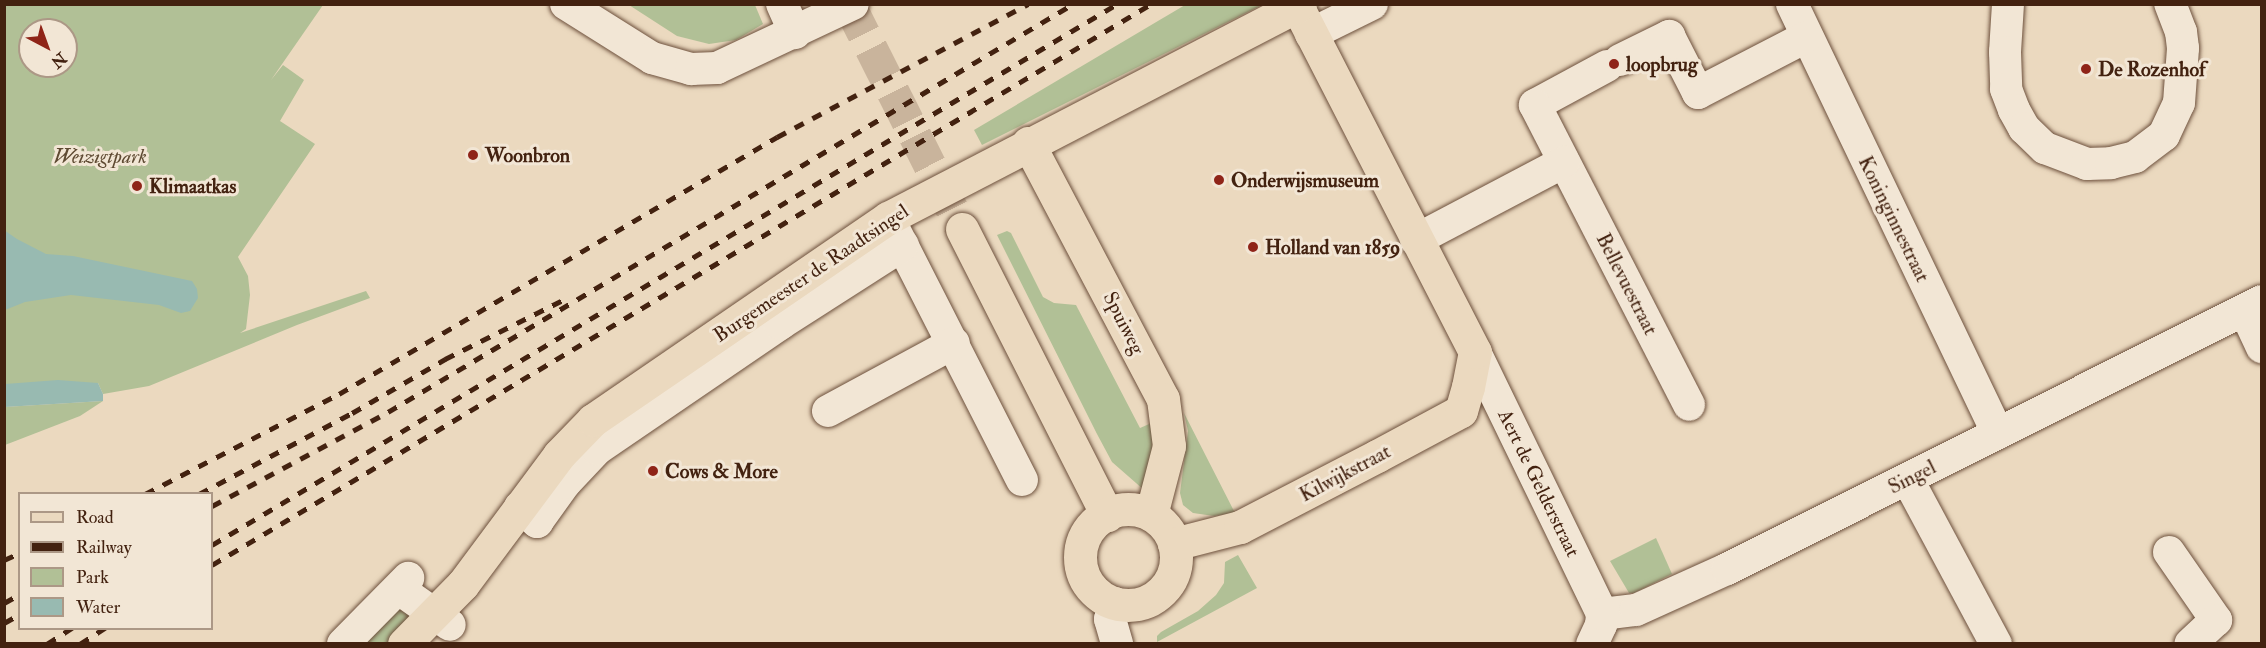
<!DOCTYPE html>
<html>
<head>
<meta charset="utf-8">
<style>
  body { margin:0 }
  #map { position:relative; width:2266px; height:648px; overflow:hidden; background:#ebd9bf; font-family:"IM FELL Double Pica",serif }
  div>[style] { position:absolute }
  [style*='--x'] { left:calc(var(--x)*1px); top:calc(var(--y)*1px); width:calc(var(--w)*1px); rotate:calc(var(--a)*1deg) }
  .green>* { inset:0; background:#b1c096 }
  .water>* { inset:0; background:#98bab1 }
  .major-tunnel>* { height:33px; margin-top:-16.5px; transform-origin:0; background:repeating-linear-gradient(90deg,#c9b49c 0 33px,transparent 0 49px) }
  .roads { filter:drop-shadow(0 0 2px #6d503c) drop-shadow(0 0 2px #6d503c) }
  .minor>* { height:32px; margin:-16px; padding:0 16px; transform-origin:16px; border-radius:16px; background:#f2e6d5 }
  .major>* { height:33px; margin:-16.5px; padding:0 16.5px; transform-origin:16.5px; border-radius:16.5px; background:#ebd9bf }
  .major>.ring { margin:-16.5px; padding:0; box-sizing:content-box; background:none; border:33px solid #ebd9bf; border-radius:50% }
  .rail>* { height:4.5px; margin-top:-2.25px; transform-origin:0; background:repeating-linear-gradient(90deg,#432210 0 10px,transparent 0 20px) }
  .dots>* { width:16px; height:16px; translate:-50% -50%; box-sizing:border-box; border:3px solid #f2e6d5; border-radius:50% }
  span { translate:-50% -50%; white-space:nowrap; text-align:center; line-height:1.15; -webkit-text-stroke:6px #f2e6d5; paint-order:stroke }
  .poi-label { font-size:20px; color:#432210; font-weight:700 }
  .left { translate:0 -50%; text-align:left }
  .park-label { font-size:20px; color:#5e4a32; font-style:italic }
  .street-label { font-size:20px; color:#432210 }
  .frame { position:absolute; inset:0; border:6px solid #432210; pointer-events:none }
  .legend { position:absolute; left:18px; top:492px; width:195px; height:138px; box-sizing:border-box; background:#f2e6d5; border:2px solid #ac9886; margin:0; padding:8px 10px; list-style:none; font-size:18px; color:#432210 }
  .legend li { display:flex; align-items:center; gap:12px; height:30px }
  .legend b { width:30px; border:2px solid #ac9886 }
  .north { position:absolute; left:18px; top:18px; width:60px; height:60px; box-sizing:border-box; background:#f2e6d5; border:2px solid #ac9886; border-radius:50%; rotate:139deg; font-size:16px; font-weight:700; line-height:24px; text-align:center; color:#432210 }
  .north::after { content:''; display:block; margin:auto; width:21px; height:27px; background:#8f2418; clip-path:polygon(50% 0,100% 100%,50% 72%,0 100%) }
</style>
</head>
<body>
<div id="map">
  <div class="green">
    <div style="clip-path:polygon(evenodd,4px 5px,323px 5px,271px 80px,283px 65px,304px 80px,280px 121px,315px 144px,238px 257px,248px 276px,250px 295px,246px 329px,240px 333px,366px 291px,370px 298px,297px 325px,149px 386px,103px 394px,98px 383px,5px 399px,4px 5px,30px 30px,66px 30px,66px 66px,30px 66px,30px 30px)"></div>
    <div style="clip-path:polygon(629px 5px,755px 5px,763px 24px,736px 40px,709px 44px,677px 36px)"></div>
    <div style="clip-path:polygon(1185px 5px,1262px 5px,982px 145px,974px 130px)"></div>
    <div style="clip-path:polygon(1007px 231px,1011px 233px,1043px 297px,1054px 303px,1076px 305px,1140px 428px,1156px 421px,1158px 424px,1144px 490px,1112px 462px,1097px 434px,997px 235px)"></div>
    <div style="clip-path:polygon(103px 401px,80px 416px,5px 445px,4px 407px)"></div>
    <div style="clip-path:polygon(1184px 413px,1235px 513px,1214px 516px,1193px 513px,1183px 505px,1180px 493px,1188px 431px)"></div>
    <div style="clip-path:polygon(1656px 538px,1672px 574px,1634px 593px,1629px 593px,1610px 561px)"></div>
    <div style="clip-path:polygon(1238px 555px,1257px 588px,1157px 642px,1157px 636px,1161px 632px,1198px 611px,1216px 595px,1224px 583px,1225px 562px)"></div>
    <div style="clip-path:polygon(397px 604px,413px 609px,397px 643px,366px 644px)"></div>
  </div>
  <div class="water">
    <div style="clip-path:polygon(4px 230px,17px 239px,46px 254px,73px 256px,192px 281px,197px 289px,198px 298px,190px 311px,181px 313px,159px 305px,71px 295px,25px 302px,5px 310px)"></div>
    <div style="clip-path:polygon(58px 380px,98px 383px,103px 394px,103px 401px,5px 407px,5px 384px)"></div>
  </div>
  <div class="major-tunnel">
    <div style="--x:849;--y:4;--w:252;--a:63.3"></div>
  </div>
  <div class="roads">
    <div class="minor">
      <div style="--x:566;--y:4;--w:102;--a:32.1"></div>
      <div style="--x:652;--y:58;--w:41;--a:15.8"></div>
      <div style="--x:691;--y:69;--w:26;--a:-2"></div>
      <div style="--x:717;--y:68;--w:150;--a:-25.2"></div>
      <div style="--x:782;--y:4;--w:32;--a:66"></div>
      <div style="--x:1792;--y:4;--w:476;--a:64.4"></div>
      <div style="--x:2008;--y:4;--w:48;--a:93.6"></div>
      <div style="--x:2005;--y:52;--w:37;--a:88"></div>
      <div style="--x:2006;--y:89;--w:22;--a:69"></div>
      <div style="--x:2014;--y:110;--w:21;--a:61"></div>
      <div style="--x:2024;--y:128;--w:29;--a:44"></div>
      <div style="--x:2045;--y:148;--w:45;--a:20.9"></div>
      <div style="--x:2087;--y:164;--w:24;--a:-2"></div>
      <div style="--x:2111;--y:163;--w:25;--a:-14"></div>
      <div style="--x:2135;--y:157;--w:36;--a:-37"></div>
      <div style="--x:2164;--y:135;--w:35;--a:-65"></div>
      <div style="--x:2179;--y:103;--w:55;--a:-85.8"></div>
      <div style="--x:2183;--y:48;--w:16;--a:-97"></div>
      <div style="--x:2181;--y:32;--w:30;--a:-111"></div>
      <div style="--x:1311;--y:34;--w:68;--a:-26.2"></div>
      <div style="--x:1620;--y:60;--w:55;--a:-26.1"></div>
      <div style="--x:1669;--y:36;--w:64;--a:63"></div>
      <div style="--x:1698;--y:93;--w:122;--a:-27.4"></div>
      <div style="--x:1607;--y:66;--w:82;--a:151.6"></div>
      <div style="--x:1535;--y:105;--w:337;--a:62.8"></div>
      <div style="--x:893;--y:227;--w:284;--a:63"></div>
      <div style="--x:1416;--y:240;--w:167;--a:-27.8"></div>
      <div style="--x:2245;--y:311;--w:40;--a:65"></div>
      <div style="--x:1475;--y:352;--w:291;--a:64.1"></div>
      <div style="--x:1602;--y:614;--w:11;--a:95"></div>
      <div style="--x:1601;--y:625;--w:21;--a:115"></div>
      <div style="--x:828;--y:411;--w:143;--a:-28.4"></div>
      <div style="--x:1908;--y:480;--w:186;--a:61.8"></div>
      <div style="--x:520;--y:507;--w:23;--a:41"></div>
      <div style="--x:537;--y:522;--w:48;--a:-54.3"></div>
      <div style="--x:565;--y:483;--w:47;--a:-46.7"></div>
      <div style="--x:597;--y:449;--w:222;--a:-34.3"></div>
      <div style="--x:780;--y:324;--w:146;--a:-32.7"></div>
      <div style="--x:2169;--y:552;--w:83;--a:55.3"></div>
      <div style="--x:2216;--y:620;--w:35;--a:137"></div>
      <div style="--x:399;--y:589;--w:62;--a:35.2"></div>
      <div style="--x:1115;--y:603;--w:17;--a:107"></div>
      <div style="--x:1110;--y:619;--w:26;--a:74"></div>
      <div style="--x:1602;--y:614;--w:34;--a:-7"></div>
      <div style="--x:1636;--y:610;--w:100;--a:-24.3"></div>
      <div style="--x:1727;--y:569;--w:598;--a:-26.61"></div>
      <div style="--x:343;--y:644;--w:93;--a:-45.4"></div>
    </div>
    <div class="major">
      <div style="--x:1028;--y:143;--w:289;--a:62.2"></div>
      <div style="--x:1163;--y:399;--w:47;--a:82.7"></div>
      <div style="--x:1169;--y:446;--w:71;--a:104.6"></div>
      <div style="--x:962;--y:229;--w:321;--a:63.1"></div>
      <div class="ring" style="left:1080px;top:509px;width:63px;height:63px"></div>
      <div style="--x:1174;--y:544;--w:68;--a:-14.4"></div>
      <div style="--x:1240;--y:527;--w:154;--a:-27.4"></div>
      <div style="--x:1377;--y:456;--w:95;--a:-28.2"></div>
      <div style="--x:1461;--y:411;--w:25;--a:-74"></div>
      <div style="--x:1468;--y:387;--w:36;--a:-79"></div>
      <div style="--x:1475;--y:352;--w:389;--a:-117.2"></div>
      <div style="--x:404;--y:644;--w:84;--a:-45.5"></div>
      <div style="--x:463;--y:584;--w:161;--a:-53.3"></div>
      <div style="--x:559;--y:455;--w:49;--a:-45.8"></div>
      <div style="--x:593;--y:420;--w:358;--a:-34.4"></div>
      <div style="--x:888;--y:218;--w:464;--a:-27.4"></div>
    </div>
  </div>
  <div class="rail">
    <div style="--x:145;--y:494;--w:218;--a:-27.3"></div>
    <div style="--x:339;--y:394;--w:508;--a:-30.4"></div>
    <div style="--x:777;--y:137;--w:284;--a:-27.9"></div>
    <div style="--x:199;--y:494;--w:173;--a:-27.9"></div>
    <div style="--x:352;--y:413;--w:108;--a:-30.1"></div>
    <div style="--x:445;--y:359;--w:134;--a:-26.6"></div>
    <div style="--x:212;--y:506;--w:200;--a:-28.1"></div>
    <div style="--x:388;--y:412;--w:797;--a:-30.78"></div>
    <div style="--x:212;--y:545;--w:1054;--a:-30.87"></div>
    <div style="--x:4;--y:560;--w:17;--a:-24"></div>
    <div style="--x:212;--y:565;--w:1094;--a:-30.86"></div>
    <div style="--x:4;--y:603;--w:18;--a:-29"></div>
    <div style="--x:4;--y:623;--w:18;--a:-29"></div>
    <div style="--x:47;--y:644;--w:30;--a:-33"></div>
    <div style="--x:80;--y:644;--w:30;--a:-33"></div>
  </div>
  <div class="dots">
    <div style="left:1614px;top:64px;background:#8f2418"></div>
    <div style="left:2086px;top:69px;background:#8f2418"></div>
    <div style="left:473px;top:155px;background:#8f2418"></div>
    <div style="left:1219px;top:180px;background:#8f2418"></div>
    <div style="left:137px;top:186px;background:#8f2418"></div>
    <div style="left:1253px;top:247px;background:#8f2418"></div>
    <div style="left:653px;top:471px;background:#8f2418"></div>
  </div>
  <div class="poi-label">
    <span class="left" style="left:1626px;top:64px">loopbrug</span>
    <span class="left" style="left:2098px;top:69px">De Rozenhof</span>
    <span class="left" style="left:485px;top:155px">Woonbron</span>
    <span class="left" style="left:1231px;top:180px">Onderwijsmuseum</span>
    <span class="left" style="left:149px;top:186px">Klimaatkas</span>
    <span class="left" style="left:1265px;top:247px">Holland van 1859</span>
    <span class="left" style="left:665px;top:471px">Cows &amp; More</span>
  </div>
  <div class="park-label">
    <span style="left:100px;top:156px">Weizigtpark</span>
  </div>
  <div class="street-label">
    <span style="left:1894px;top:219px;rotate:64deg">Koninginnestraat</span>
    <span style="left:811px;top:273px;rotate:-34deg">Burgemeester de Raadtsingel</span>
    <span style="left:1627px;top:284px;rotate:63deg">Bellevuestraat</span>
    <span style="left:1124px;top:323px;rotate:63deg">Spuiweg</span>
    <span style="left:1345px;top:473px;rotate:-28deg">Kilwijkstraat</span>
    <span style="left:1912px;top:477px;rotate:-27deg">Singel</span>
    <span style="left:1539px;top:483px;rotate:64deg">Aert de Gelderstraat</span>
  </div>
  <div class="frame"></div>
  <ul class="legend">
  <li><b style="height:8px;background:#ebd9bf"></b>Road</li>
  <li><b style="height:8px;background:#432210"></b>Railway</li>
  <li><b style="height:16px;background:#b1c096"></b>Park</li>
  <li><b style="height:16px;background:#98bab1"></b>Water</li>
  </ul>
  <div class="north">N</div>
</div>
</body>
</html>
